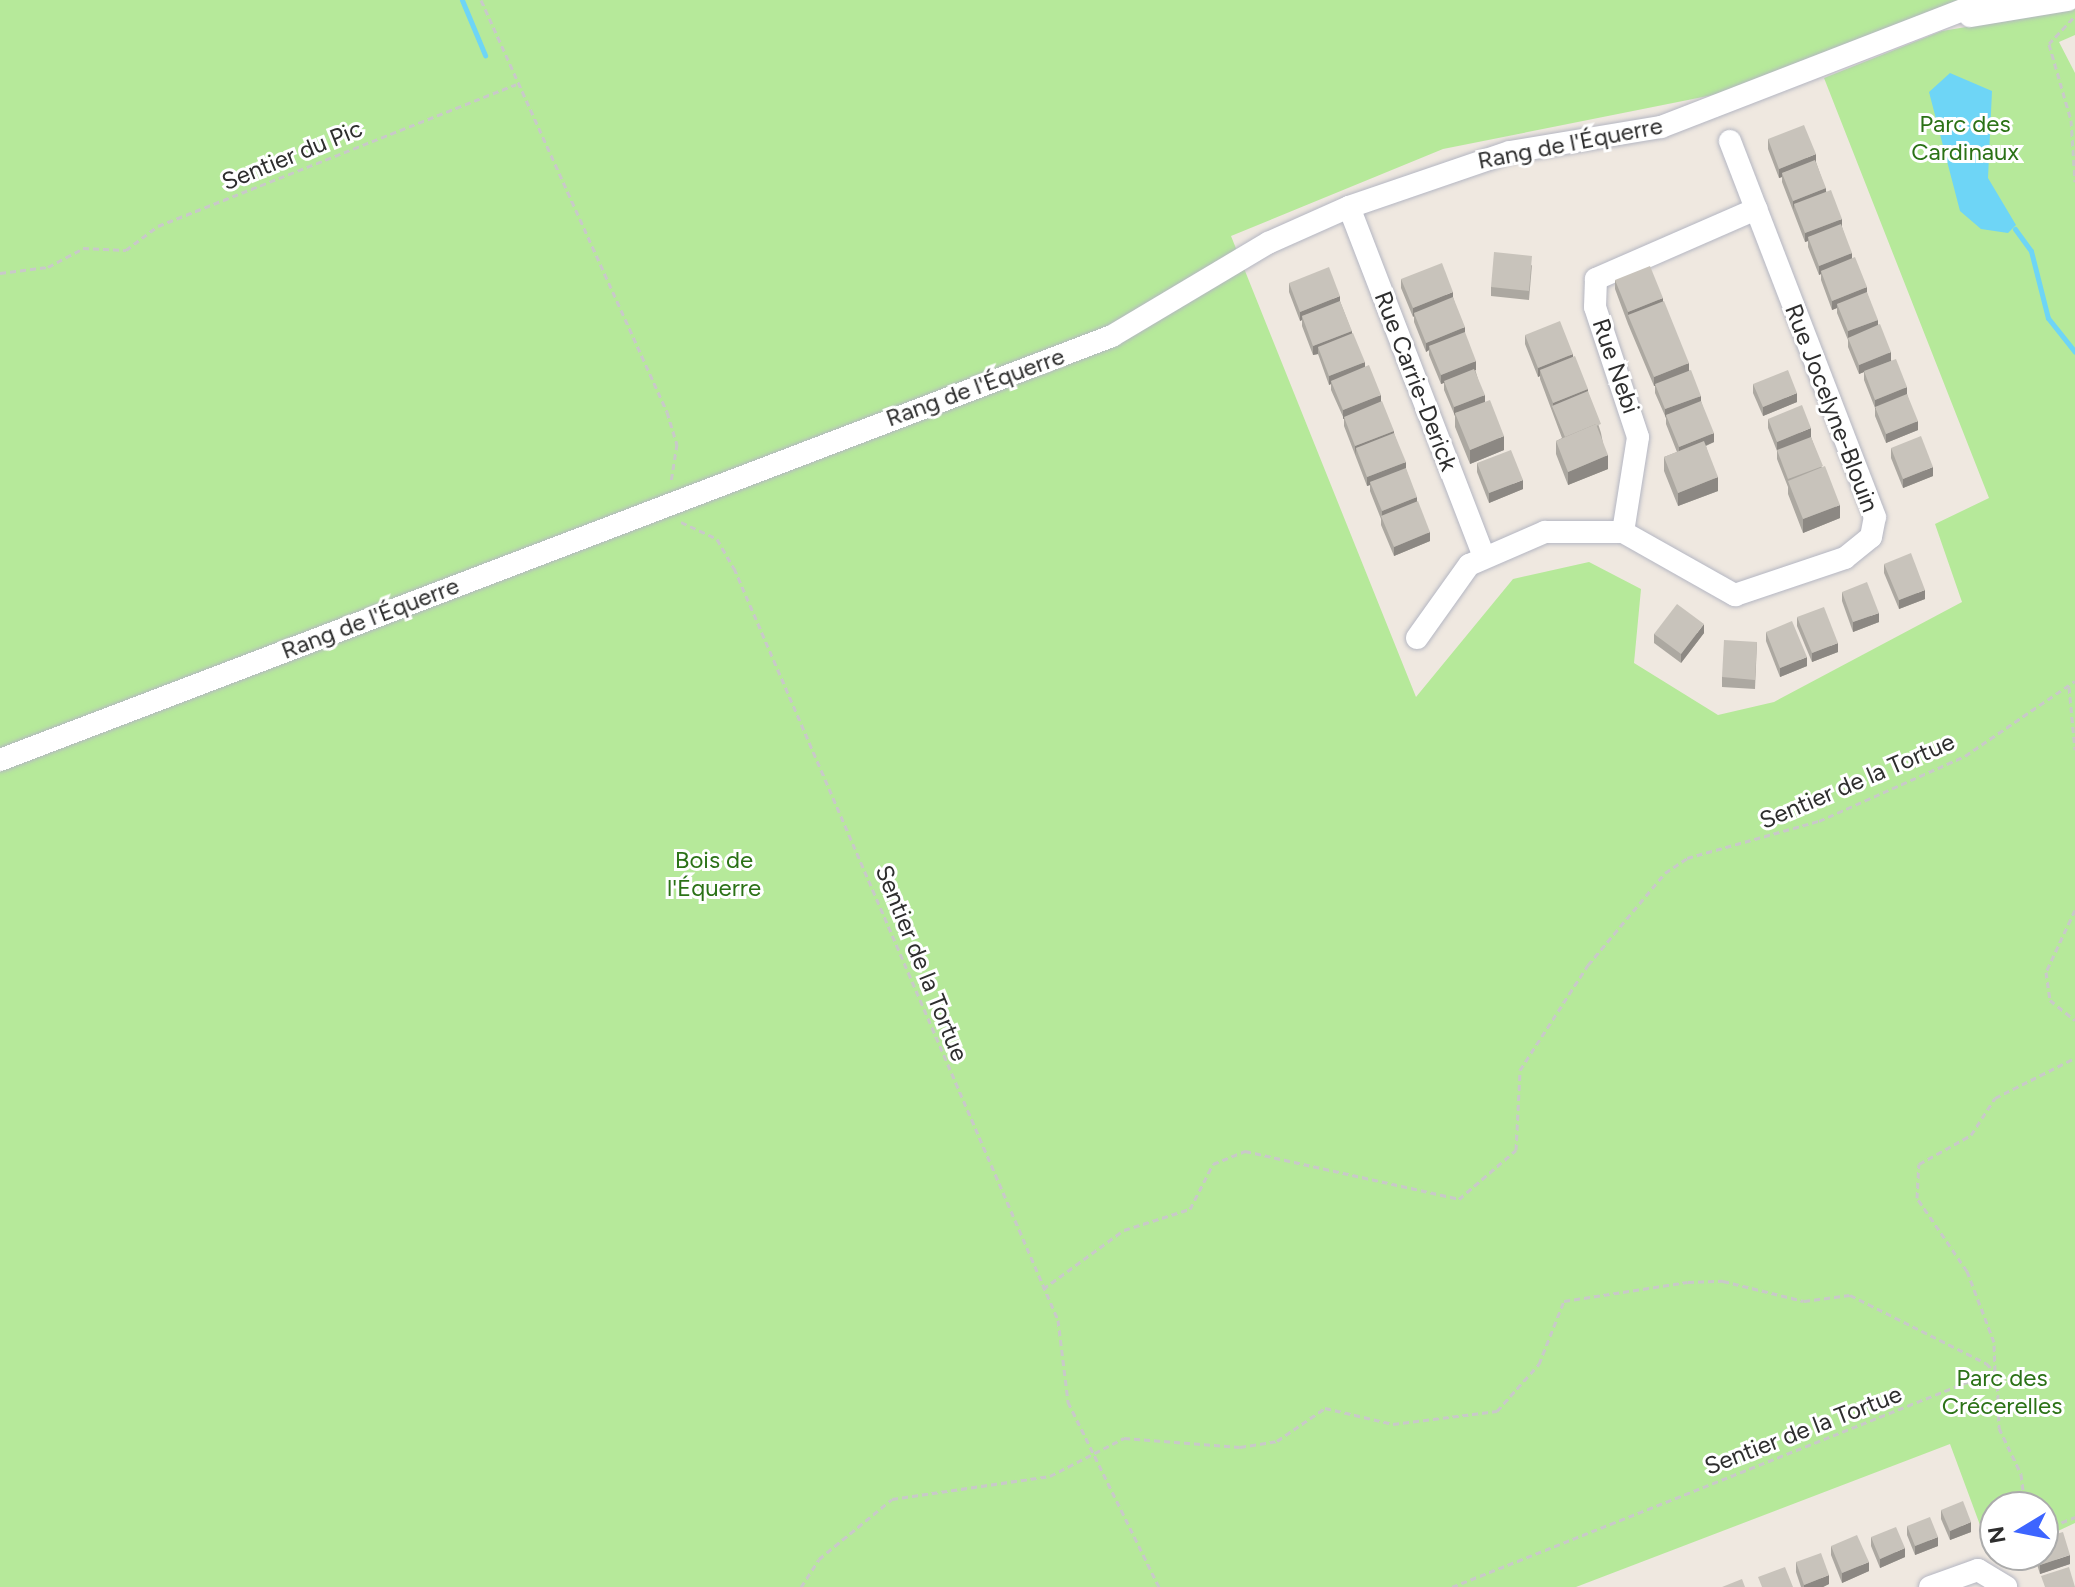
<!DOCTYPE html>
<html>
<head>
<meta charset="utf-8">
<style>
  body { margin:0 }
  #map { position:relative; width:2075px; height:1587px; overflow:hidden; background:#efe8e0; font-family:Figtree,sans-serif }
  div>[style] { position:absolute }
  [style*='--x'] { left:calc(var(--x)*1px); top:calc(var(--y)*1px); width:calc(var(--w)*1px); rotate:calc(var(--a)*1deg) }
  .green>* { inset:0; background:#b6e99a }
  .water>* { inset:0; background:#6ed5f6 }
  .stream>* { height:5px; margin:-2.5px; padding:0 2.5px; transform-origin:2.5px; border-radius:2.5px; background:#6ed5f6 }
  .path>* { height:3px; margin-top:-1.5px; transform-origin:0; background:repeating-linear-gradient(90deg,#c9c9c9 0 6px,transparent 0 10px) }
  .roads { filter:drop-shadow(0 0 2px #b4b6c2) drop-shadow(0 0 2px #b4b6c2) }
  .minor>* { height:22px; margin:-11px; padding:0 11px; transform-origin:11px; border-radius:11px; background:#fff }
  .wall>* { inset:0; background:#aca8a1 }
  .shaded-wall>* { inset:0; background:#8c8883 }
  .building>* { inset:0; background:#c8c3bb }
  span { translate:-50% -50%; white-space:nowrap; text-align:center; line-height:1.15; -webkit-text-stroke:6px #fff; paint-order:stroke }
  .park-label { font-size:24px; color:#2b7216 }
  .street-label { font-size:24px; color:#2e2e2e }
  .north { position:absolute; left:1979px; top:1491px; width:80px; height:80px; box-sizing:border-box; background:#fff; border:2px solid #ababab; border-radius:50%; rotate:260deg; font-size:22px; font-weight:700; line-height:32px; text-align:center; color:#2e2e2e }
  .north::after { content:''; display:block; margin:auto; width:28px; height:36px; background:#3d65ff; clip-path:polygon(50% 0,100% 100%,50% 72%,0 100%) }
</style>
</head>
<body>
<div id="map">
  <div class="green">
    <div style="clip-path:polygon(0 0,1968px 0,1718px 94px,1443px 149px,1231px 236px,1416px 697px,1513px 579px,1589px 562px,1641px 589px,1634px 663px,1718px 715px,1774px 702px,1962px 602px,1935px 524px,1989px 498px,1824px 78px,1942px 31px,2075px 9px,2075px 35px,2059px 42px,2075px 73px,2075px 1523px,2043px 1538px,2043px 1507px,1995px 1507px,1990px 1552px,1950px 1444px,1576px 1587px,0 1587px)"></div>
  </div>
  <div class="water">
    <div style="clip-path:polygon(1950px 73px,1992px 91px,1988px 178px,2016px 225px,2008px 233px,1981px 229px,1960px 211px,1929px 92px)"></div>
  </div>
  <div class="stream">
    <div style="--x:462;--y:0;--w:60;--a:67.3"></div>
    <div style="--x:2015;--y:229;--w:27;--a:54"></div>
    <div style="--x:2031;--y:251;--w:69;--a:75.8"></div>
    <div style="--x:2048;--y:318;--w:43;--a:51.5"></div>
  </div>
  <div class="path">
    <div style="--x:481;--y:0;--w:452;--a:65.7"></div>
    <div style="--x:667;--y:412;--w:34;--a:73"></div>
    <div style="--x:677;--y:444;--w:38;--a:99"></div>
    <div style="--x:2073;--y:18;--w:35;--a:133"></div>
    <div style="--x:2049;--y:44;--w:79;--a:73.9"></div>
    <div style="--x:2071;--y:120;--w:62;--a:86.3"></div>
    <div style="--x:0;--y:273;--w:48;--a:-7.1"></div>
    <div style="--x:48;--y:267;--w:40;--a:-28"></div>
    <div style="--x:83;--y:248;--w:43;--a:2.7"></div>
    <div style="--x:126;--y:250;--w:40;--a:-37"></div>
    <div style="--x:158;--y:226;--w:385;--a:-21.6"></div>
    <div style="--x:681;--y:522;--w:40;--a:25"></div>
    <div style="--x:717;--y:539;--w:34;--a:60"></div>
    <div style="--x:734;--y:568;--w:819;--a:66.69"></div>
    <div style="--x:1058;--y:1320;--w:83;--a:83"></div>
    <div style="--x:1068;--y:1402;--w:206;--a:63.8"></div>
    <div style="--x:2069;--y:687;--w:63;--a:84.6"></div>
    <div style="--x:2075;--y:910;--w:68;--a:115.1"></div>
    <div style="--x:2046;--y:972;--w:28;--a:82"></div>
    <div style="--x:2050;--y:1000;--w:32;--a:39"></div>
    <div style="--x:1043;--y:1289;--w:100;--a:-36.1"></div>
    <div style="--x:1124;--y:1230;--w:69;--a:-17.7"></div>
    <div style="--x:1190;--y:1209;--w:51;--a:-62.9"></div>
    <div style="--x:1213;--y:1164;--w:35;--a:-22"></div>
    <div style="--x:1245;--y:1151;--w:219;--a:12.6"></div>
    <div style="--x:1459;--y:1199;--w:75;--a:-40.7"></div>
    <div style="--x:1516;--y:1150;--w:80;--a:-87.1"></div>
    <div style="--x:1520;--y:1070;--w:125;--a:-57.1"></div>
    <div style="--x:1588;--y:965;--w:120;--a:-50.1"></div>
    <div style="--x:1665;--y:873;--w:27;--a:-34"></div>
    <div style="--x:1687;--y:858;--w:137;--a:-15.7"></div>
    <div style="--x:1819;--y:821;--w:160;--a:-24"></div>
    <div style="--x:1965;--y:756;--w:133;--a:-34.3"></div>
    <div style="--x:2043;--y:1530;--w:35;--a:-22"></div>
    <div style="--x:801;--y:1587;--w:33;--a:-57"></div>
    <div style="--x:819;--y:1559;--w:94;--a:-39.4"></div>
    <div style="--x:892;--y:1499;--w:160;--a:-8.3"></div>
    <div style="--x:1050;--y:1476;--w:83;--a:-27.2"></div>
    <div style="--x:1124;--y:1438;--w:116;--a:4.4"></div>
    <div style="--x:1240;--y:1447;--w:37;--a:-9"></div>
    <div style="--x:1277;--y:1441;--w:58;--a:-34.5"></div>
    <div style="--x:1325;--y:1408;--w:70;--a:13.2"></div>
    <div style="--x:1393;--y:1424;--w:105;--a:-7.1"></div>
    <div style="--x:1497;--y:1411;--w:63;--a:-48.2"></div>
    <div style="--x:1539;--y:1364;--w:68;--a:-68.4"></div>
    <div style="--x:1564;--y:1301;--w:125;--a:-8.7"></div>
    <div style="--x:1688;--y:1282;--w:35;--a:-2"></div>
    <div style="--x:1723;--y:1281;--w:83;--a:13.9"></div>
    <div style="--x:1804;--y:1301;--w:46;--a:-7.4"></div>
    <div style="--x:1850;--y:1295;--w:152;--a:26.6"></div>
    <div style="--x:1986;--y:1363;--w:16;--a:47"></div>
    <div style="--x:1997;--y:1375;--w:53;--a:87.8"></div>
    <div style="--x:1999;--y:1428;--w:51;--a:64.4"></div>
    <div style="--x:2021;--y:1474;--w:33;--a:83"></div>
    <div style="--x:1452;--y:1587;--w:584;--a:-21.69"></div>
    <div style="--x:1995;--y:1371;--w:29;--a:-92"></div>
    <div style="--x:1994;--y:1342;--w:76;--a:-110.8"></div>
    <div style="--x:1967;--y:1271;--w:88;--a:-124.4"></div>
    <div style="--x:1917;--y:1198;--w:34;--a:-87"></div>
    <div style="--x:1919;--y:1164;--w:60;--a:-29.1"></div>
    <div style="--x:1971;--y:1135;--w:44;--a:-57"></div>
    <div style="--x:1995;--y:1098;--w:89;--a:-26.6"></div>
  </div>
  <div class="roads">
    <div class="minor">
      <div style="--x:1970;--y:16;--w:99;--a:-9.3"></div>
      <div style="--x:1349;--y:207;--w:372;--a:68.9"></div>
      <div style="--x:1623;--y:532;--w:96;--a:-81"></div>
      <div style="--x:1638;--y:437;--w:137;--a:-108.3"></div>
      <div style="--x:1595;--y:307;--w:28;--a:-88"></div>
      <div style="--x:1596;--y:279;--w:175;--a:-23.6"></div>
      <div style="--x:1417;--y:638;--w:90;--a:-54.5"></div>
      <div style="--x:1469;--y:565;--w:83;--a:-23.5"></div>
      <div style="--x:1545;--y:532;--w:78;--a:0"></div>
      <div style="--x:1623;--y:532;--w:129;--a:29.4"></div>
      <div style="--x:1735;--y:595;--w:116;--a:-18.6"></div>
      <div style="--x:1845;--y:558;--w:33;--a:-39"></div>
      <div style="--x:1871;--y:537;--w:20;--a:-79"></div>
      <div style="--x:1875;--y:517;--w:403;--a:-111.1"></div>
      <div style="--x:0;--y:760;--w:1190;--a:-20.87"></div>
      <div style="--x:1112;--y:336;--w:182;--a:-30.8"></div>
      <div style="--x:1268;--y:243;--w:89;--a:-24"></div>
      <div style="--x:1349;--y:207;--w:170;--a:-18.9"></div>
      <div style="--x:1510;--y:152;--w:153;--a:-9.4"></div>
      <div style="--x:1661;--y:127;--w:352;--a:-21.2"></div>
      <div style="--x:1930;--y:1587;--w:51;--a:-19.5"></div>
      <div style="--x:1978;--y:1570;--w:33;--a:31"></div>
    </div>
  </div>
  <div class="wall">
    <div style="clip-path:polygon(1768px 139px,1816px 162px,1826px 191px,1842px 227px,1852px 258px,1867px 293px,1891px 360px,1907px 394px,1918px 430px,1886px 443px,1875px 416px,1875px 408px,1864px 380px,1864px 372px,1859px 374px,1848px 347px,1848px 340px,1837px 313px,1837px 308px,1832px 310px,1821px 280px,1821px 274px,1819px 275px,1808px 247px,1808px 241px,1805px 242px,1782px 182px,1782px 177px,1779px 178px,1768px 149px)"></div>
    <div style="clip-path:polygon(1532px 265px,1529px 300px,1491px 296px,1491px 287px)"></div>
    <div style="clip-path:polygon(1401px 279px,1453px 297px,1485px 402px,1504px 450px,1470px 464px,1455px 427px,1455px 416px,1444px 390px,1444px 383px,1441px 384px,1429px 355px,1429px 350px,1426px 352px,1414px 322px,1414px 316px,1413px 317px,1401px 288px)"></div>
    <div style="clip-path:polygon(1615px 280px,1663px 301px,1701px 401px,1714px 442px,1706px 446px,1718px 491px,1678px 506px,1664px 471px,1664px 457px,1677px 452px,1666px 424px,1666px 418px,1655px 393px,1655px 386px,1654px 386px,1628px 324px,1615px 289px)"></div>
    <div style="clip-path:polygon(1289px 283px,1340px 301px,1365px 367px,1381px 402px,1394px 433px,1430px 541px,1394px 556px,1381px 525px,1381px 519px,1370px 491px,1370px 485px,1367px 486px,1344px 426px,1344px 419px,1331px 390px,1331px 384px,1329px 385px,1318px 354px,1313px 355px,1302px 326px,1302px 320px,1300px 321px,1289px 292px)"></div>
    <div style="clip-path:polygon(1525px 335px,1573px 357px,1588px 392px,1601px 433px,1608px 469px,1568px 485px,1556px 454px,1556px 441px,1562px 438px,1540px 379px,1540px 376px,1538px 377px,1525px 344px)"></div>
    <div style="clip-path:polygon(1753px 384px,1797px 402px,1763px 416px,1753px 393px)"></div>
    <div style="clip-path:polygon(1768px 419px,1811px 437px,1840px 518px,1803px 533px,1788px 494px,1788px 487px,1777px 459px,1777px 451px,1768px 428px)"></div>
    <div style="clip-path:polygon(1891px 448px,1933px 476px,1903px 488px,1891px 458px)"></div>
    <div style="clip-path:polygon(1477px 463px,1523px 489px,1489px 503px,1477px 472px)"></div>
    <div style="clip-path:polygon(1884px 564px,1925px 599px,1899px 609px,1884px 573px)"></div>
    <div style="clip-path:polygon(1842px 592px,1879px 622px,1853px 632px,1842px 601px)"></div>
    <div style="clip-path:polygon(1797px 617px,1838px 652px,1812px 662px,1797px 626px)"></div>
    <div style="clip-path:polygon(1766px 632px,1807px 666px,1780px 677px,1766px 641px)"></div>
    <div style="clip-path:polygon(1704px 633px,1681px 663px,1654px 643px,1654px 634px)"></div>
    <div style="clip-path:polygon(1757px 642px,1755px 689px,1722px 687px,1722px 677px)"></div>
    <div style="clip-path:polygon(1941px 1510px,1971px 1532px,1950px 1540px,1941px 1519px)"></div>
    <div style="clip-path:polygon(1907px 1526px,1938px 1546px,1915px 1555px,1907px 1535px)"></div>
    <div style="clip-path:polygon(1871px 1537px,1905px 1557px,1880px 1568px,1871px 1546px)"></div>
    <div style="clip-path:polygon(1831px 1546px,1869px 1571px,1842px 1583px,1831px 1555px)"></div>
    <div style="clip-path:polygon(2034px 1555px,2043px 1555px,2070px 1564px,2040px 1574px)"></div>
    <div style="clip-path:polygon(1796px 1562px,1829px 1584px,1823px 1587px,1801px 1587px,1796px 1572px)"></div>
  </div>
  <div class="shaded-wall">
    <div style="clip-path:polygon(1816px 154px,1816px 163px,1782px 173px,1782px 177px,1779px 178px,1779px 169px)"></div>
    <div style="clip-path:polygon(1826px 188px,1826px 197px,1794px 204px,1793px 210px,1793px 201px)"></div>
    <div style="clip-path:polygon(1842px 219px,1842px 228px,1808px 237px,1808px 241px,1805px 242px,1805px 233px)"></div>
    <div style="clip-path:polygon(1852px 253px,1852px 262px,1821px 271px,1821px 274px,1819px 275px,1819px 266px)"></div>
    <div style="clip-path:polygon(1867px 287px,1867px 296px,1837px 304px,1837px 308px,1832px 310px,1832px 301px)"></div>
    <div style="clip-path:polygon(1453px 292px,1453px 301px,1414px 313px,1414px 316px,1413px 317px,1413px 308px)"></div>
    <div style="clip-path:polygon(1340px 296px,1340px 305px,1302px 316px,1302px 320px,1300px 321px,1300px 312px)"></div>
    <div style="clip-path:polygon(1663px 298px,1663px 307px,1628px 315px,1628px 322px,1628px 312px)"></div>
    <div style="clip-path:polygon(1878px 320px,1878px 329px,1848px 338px,1848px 331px)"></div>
    <div style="clip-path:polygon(1465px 327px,1465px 336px,1429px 346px,1429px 350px,1426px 352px,1426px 343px)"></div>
    <div style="clip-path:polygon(1352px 331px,1352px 340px,1318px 347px,1318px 354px,1313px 355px,1313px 346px)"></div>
    <div style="clip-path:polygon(1891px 352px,1891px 361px,1859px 374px,1859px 365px)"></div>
    <div style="clip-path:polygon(1573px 354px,1573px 363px,1540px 370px,1540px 376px,1538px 377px,1538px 368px)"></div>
    <div style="clip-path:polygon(1476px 361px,1476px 370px,1441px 384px,1441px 375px)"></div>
    <div style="clip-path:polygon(1365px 362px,1365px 371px,1331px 381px,1331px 384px,1329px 385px,1329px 376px)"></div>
    <div style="clip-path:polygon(1689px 363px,1689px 372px,1654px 386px,1654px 377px)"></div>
    <div style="clip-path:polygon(1907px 387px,1907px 396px,1875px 409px,1875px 400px)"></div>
    <div style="clip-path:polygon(1588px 389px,1588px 398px,1553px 407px,1553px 403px)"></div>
    <div style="clip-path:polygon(1797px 393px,1797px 402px,1763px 416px,1763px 407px)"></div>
    <div style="clip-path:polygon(1381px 395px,1381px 404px,1343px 419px,1343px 410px)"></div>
    <div style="clip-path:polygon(1485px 395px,1485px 405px,1455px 413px,1454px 416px,1454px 407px)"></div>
    <div style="clip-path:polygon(1701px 396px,1701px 405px,1666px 415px,1665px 418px,1665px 409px)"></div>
    <div style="clip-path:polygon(1918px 421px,1918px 430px,1886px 443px,1886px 434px)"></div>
    <div style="clip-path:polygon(1811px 428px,1811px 438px,1777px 451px,1777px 442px)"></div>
    <div style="clip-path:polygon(1394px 431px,1394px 440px,1356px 448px,1355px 455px,1355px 446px)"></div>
    <div style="clip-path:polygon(1714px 433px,1714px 442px,1679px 457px,1679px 447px)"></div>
    <div style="clip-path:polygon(1504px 436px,1504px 450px,1470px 464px,1470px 450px)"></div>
    <div style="clip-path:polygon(1608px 455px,1608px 469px,1568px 485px,1568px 472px)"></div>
    <div style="clip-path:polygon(1406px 462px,1406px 471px,1370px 482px,1370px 485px,1367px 486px,1367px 477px)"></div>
    <div style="clip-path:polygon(1933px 467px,1933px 476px,1903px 488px,1903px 479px)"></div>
    <div style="clip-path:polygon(1718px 477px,1718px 491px,1678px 506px,1678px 493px)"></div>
    <div style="clip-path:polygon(1523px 480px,1523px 489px,1489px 503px,1489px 493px)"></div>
    <div style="clip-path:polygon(1417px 497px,1417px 506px,1382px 518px,1382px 511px)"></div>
    <div style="clip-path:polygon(1840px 505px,1840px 518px,1803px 533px,1803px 519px)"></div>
    <div style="clip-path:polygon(1430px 532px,1430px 541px,1394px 556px,1394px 547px)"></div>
    <div style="clip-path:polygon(1925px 590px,1925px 599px,1899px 609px,1899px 600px)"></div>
    <div style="clip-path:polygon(1879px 613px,1879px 622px,1853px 632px,1853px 622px)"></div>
    <div style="clip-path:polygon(1704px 624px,1704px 633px,1681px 663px,1681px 654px)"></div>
    <div style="clip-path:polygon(1838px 643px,1838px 652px,1812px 662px,1812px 653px)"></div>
    <div style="clip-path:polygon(1807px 657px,1807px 666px,1780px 677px,1780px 668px)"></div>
    <div style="clip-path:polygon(1971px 1522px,1971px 1532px,1950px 1540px,1950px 1531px)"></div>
    <div style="clip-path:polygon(1938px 1537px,1938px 1546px,1915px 1555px,1915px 1546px)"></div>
    <div style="clip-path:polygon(1905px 1548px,1905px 1557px,1880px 1568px,1880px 1559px)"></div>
    <div style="clip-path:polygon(2070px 1555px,2070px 1564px,2040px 1574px,2040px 1565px)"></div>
    <div style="clip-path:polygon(1869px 1562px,1869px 1571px,1842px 1583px,1842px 1573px)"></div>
    <div style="clip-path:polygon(1829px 1575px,1829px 1584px,1823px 1587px,1804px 1587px,1804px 1585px)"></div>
  </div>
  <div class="building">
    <div style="clip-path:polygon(1804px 125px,1816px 154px,1779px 169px,1768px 139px)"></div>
    <div style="clip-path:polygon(1815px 160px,1826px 188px,1793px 201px,1782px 173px)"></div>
    <div style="clip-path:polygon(1831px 190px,1842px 219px,1805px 233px,1794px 204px)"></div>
    <div style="clip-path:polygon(1841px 224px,1852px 253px,1819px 266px,1808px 237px)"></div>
    <div style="clip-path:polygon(1494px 252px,1532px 256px,1529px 291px,1491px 287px)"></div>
    <div style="clip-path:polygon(1855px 257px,1867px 287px,1832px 301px,1821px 271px)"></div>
    <div style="clip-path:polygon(1442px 263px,1453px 292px,1413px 308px,1401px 279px)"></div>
    <div style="clip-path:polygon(1650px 266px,1663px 298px,1628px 312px,1615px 280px)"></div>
    <div style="clip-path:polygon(1329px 267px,1340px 296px,1300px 312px,1289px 283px)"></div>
    <div style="clip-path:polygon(1867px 292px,1878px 320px,1848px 331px,1837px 304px)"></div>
    <div style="clip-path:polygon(1453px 297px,1465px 327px,1426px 343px,1414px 313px)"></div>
    <div style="clip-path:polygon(1340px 301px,1352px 331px,1313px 346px,1302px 316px)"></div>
    <div style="clip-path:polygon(1664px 301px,1689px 363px,1654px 377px,1628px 315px)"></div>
    <div style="clip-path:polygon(1560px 321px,1573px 354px,1538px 368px,1525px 335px)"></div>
    <div style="clip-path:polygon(1880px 324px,1891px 352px,1859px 365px,1848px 338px)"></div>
    <div style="clip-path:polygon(1465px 332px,1476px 361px,1441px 375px,1429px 346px)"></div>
    <div style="clip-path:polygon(1353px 333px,1365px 362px,1329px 376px,1318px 347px)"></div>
    <div style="clip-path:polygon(1575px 356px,1588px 389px,1553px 403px,1540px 370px)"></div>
    <div style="clip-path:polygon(1896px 359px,1907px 387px,1875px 400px,1864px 371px)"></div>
    <div style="clip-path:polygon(1369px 365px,1381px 395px,1343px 410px,1331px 381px)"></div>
    <div style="clip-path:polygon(1474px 369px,1485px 395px,1454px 407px,1444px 381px)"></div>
    <div style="clip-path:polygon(1691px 370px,1701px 396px,1665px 409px,1655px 384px)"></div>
    <div style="clip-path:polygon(1788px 370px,1797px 393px,1763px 407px,1753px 384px)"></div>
    <div style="clip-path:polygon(1588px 391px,1601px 424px,1596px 426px,1596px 424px,1565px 437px,1552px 406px)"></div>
    <div style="clip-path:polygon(1907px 394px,1918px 421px,1886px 434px,1875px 407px)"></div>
    <div style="clip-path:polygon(1490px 400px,1504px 436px,1470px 450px,1455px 413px)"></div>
    <div style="clip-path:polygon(1382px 401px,1394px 431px,1355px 446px,1344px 417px)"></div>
    <div style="clip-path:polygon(1701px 401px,1714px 433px,1679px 447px,1666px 415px)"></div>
    <div style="clip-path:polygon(1802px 405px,1811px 428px,1777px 442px,1768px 419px)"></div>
    <div style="clip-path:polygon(1596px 424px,1608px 455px,1568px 472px,1556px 441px)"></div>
    <div style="clip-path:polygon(1394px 433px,1406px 462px,1367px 477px,1356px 448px)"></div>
    <div style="clip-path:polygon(1921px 436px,1933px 467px,1903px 479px,1891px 448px)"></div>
    <div style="clip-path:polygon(1811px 437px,1823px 466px,1788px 479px,1777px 450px)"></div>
    <div style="clip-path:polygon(1704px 441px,1718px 477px,1678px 493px,1664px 457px)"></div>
    <div style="clip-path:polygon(1511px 450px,1523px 480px,1489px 493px,1477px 463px)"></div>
    <div style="clip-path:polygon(1825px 466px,1840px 505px,1803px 519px,1788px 481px)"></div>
    <div style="clip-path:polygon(1406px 468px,1417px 497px,1382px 511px,1370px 482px)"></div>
    <div style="clip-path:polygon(1418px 501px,1430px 532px,1394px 547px,1381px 516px)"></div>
    <div style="clip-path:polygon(1911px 553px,1925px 590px,1899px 600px,1884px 564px)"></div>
    <div style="clip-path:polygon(1867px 582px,1879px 613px,1853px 622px,1842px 592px)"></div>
    <div style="clip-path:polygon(1677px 604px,1704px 624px,1681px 654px,1654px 634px)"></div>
    <div style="clip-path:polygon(1824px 607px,1838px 643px,1812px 653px,1797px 617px)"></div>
    <div style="clip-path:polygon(1792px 621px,1807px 657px,1780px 668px,1766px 632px)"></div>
    <div style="clip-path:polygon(1724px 640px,1757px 642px,1755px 680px,1722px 677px)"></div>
    <div style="clip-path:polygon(1963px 1501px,1971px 1522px,1950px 1531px,1941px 1510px)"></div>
    <div style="clip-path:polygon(1930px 1517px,1938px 1537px,1915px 1546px,1907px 1526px)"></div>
    <div style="clip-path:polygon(1896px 1527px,1905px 1548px,1880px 1559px,1871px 1537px)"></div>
    <div style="clip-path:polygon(2063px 1532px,2070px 1555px,2040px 1565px,2036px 1555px,2043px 1555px,2043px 1538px)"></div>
    <div style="clip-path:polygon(1857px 1535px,1869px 1562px,1842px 1573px,1831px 1546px)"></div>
    <div style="clip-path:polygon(1821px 1553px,1829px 1575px,1804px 1585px,1796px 1562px)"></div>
    <div style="clip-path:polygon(1785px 1567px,1793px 1587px,1762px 1587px,1758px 1577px)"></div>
    <div style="clip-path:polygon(2069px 1567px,2075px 1587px,2045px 1587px,2041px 1576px)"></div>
    <div style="clip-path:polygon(1742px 1579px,1745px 1587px,1722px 1587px)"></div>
  </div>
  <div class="park-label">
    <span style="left:1965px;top:138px">Parc des<br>Cardinaux</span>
    <span style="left:714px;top:874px">Bois de<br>l'Équerre</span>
    <span style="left:2002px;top:1392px">Parc des<br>Crécerelles</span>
  </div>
  <div class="street-label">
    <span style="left:1570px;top:143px;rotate:-11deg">Rang de l'Équerre</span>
    <span style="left:292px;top:155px;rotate:-22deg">Sentier du Pic</span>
    <span style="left:1616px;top:366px;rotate:71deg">Rue Nebi</span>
    <span style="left:1416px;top:381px;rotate:69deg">Rue Carrie-Derick</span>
    <span style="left:975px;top:387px;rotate:-20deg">Rang de l'Équerre</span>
    <span style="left:1832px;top:408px;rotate:69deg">Rue Jocelyne-Blouin</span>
    <span style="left:370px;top:618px;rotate:-21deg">Rang de l'Équerre</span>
    <span style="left:1857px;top:781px;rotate:-23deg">Sentier de la Tortue</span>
    <span style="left:922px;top:963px;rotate:68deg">Sentier de la Tortue</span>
    <span style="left:1803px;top:1430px;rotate:-21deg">Sentier de la Tortue</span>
  </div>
  <div class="north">N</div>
</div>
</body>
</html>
